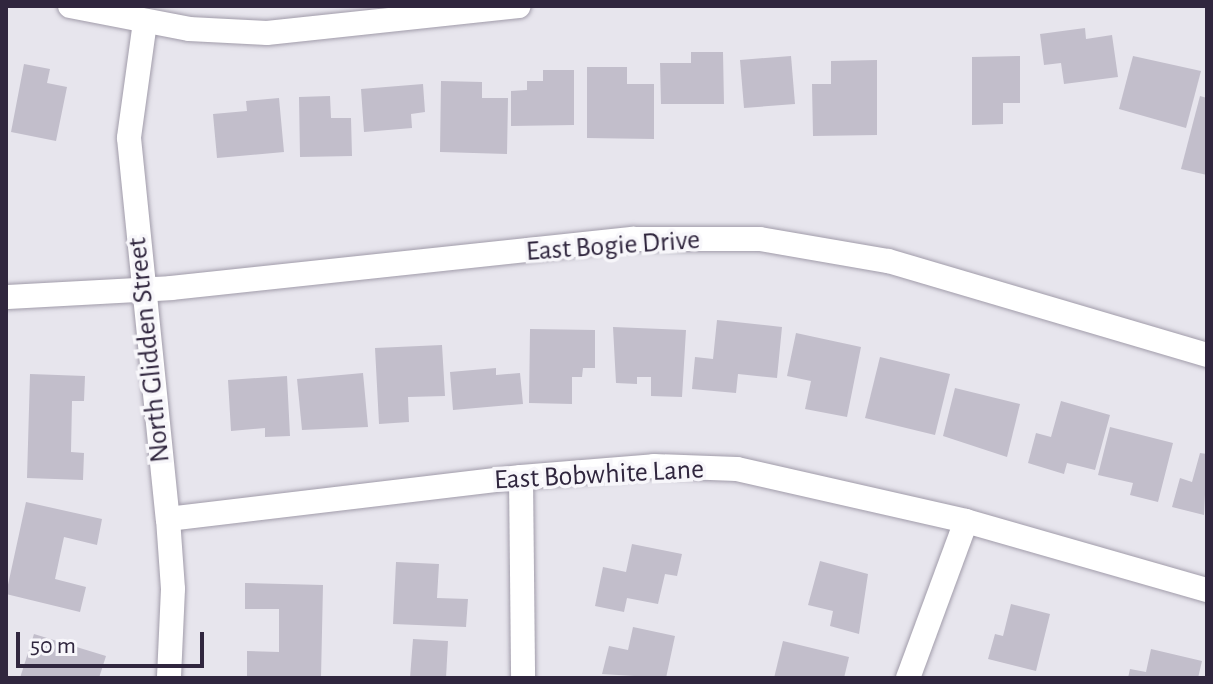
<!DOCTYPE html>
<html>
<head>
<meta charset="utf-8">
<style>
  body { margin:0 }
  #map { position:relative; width:1213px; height:684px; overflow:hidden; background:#e7e5ed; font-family:"Alegreya Sans",sans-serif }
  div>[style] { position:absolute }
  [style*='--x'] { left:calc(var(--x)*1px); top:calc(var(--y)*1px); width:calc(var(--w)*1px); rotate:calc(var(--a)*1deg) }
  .building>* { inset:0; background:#c2becb }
  .roads { filter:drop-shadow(0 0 2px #a19caa) drop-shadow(0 0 2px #a19caa) }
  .minor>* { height:24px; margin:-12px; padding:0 12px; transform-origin:12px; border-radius:12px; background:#fff }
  span { translate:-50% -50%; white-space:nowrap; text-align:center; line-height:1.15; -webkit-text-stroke:7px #f7f6fa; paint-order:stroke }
  .street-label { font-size:28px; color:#30263e }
  .frame { position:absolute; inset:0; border:8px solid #30263e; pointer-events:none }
  .scale { position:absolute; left:16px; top:632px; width:188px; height:36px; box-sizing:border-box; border:4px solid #30263e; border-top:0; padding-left:10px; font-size:24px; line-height:28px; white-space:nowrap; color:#30263e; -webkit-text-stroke:6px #f7f6fa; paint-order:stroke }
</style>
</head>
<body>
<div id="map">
  <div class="building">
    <div style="clip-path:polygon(1085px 28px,1086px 39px,1112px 35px,1118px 77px,1064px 84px,1061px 63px,1044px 65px,1040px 34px)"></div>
    <div style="clip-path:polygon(691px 52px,723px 52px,724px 104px,661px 104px,660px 63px,691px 63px)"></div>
    <div style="clip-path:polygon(791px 56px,795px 104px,744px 108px,740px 60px)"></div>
    <div style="clip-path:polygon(1020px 56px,1020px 103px,1003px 103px,1003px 124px,972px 125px,972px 57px)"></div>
    <div style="clip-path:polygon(1133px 56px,1201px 71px,1186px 128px,1119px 109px)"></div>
    <div style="clip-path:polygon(877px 60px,877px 135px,813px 136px,812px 84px,831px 84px,831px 61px)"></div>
    <div style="clip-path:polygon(24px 64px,50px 69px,47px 83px,67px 87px,56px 141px,11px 132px)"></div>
    <div style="clip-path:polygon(587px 67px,627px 67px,627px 84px,654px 84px,654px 139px,587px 138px)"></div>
    <div style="clip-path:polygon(543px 70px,574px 70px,574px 125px,511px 126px,511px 91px,527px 90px,527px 81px,543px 81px)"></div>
    <div style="clip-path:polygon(441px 81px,482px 82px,482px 98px,508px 98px,507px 154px,440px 152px)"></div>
    <div style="clip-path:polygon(423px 84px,425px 112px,411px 114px,412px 128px,364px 132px,361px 89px)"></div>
    <div style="clip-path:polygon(330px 96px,331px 118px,351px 118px,352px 156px,300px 157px,299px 97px)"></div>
    <div style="clip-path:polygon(1200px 96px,1207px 98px,1207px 175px,1181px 169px)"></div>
    <div style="clip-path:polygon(279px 98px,284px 152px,217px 158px,213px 114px,247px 111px,246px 101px)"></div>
    <div style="clip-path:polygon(717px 320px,782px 327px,777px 378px,738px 374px,736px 393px,692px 389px,695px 357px,713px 359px)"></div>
    <div style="clip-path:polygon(613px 327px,686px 330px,682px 397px,651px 396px,651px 377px,637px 377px,637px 384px,616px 383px)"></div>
    <div style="clip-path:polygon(530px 329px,595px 330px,595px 368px,583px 368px,582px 377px,572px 377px,572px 404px,529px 403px)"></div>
    <div style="clip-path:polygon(796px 333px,861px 347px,847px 417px,805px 409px,811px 381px,787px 376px)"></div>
    <div style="clip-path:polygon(442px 345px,445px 396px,408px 397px,409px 422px,379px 424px,375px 348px)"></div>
    <div style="clip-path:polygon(880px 357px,950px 374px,935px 435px,865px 418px)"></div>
    <div style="clip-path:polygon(496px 368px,496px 375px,520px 373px,523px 404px,453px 410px,450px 372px)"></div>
    <div style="clip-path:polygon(363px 373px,368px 427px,302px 430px,297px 379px)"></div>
    <div style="clip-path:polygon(30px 374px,85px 376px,84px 401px,72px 401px,71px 452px,84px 453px,83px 480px,27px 478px)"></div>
    <div style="clip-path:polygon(287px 376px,290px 436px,265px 437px,265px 428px,231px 431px,228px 380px)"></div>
    <div style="clip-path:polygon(955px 388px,1020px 404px,1007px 457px,943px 436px)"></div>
    <div style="clip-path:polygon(1061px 401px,1110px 415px,1095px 470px,1067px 463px,1064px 474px,1028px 463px,1036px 433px,1051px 437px)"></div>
    <div style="clip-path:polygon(1110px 427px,1173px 443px,1158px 502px,1130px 495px,1133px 483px,1098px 475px)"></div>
    <div style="clip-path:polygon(1200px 453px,1207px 454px,1204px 515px,1172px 507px,1180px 478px,1192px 482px)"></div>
    <div style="clip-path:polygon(26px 502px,102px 519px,97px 545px,64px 537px,55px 579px,86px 587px,80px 612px,6px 594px)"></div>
    <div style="clip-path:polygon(632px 544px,682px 554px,677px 576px,665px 574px,658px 604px,627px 598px,624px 612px,595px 606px,603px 567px,626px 572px)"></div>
    <div style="clip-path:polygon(820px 561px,868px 574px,859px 634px,830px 626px,833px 611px,808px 605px)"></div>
    <div style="clip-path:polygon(396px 562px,439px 564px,437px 598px,468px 599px,466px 627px,393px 624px)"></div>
    <div style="clip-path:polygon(245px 583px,323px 585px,321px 678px,247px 677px,247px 651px,279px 652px,279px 609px,245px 609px)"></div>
    <div style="clip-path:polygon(1011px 604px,1050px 614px,1036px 671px,988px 659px,995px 634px,1003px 636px)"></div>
    <div style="clip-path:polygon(633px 627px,675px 636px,666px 678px,602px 674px,609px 646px,628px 650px)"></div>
    <div style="clip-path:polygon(34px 634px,106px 656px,99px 678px,20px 678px)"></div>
    <div style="clip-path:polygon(413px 639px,448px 641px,446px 678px,410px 678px)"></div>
    <div style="clip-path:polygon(783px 641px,849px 657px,844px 678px,774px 678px)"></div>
    <div style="clip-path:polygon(1151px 649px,1202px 661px,1198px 678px,1128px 678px,1130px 669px,1146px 672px)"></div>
  </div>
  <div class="roads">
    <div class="minor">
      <div style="--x:70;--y:6;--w:121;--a:10.9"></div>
      <div style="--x:189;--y:29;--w:78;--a:2.9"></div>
      <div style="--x:267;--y:33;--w:253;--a:-6.1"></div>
      <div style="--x:145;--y:22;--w:117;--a:97.9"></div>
      <div style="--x:129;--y:138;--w:383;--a:84.2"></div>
      <div style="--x:168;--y:519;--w:70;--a:85.9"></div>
      <div style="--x:173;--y:589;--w:89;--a:92.6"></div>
      <div style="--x:6;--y:297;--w:165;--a:-3.1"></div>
      <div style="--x:171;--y:288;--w:465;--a:-6.1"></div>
      <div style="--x:633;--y:239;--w:127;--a:0"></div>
      <div style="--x:760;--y:239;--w:130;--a:9.8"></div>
      <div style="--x:888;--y:261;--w:333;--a:16.4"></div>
      <div style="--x:521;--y:477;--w:201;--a:89.4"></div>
      <div style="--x:168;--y:519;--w:355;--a:-6.8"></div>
      <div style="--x:521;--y:477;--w:133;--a:-4.7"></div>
      <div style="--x:654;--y:466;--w:83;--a:2.1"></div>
      <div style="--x:737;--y:469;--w:235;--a:12.8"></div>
      <div style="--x:966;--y:521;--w:251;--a:16"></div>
      <div style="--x:908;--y:678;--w:167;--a:-69.7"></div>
    </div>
  </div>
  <div class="street-label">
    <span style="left:613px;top:246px;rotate:-4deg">East Bogie Drive</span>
    <span style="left:149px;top:350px;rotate:-96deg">North Glidden Street</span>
    <span style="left:599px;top:475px;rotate:-3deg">East Bobwhite Lane</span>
  </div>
  <div class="frame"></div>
  <div class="scale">50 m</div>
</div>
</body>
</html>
